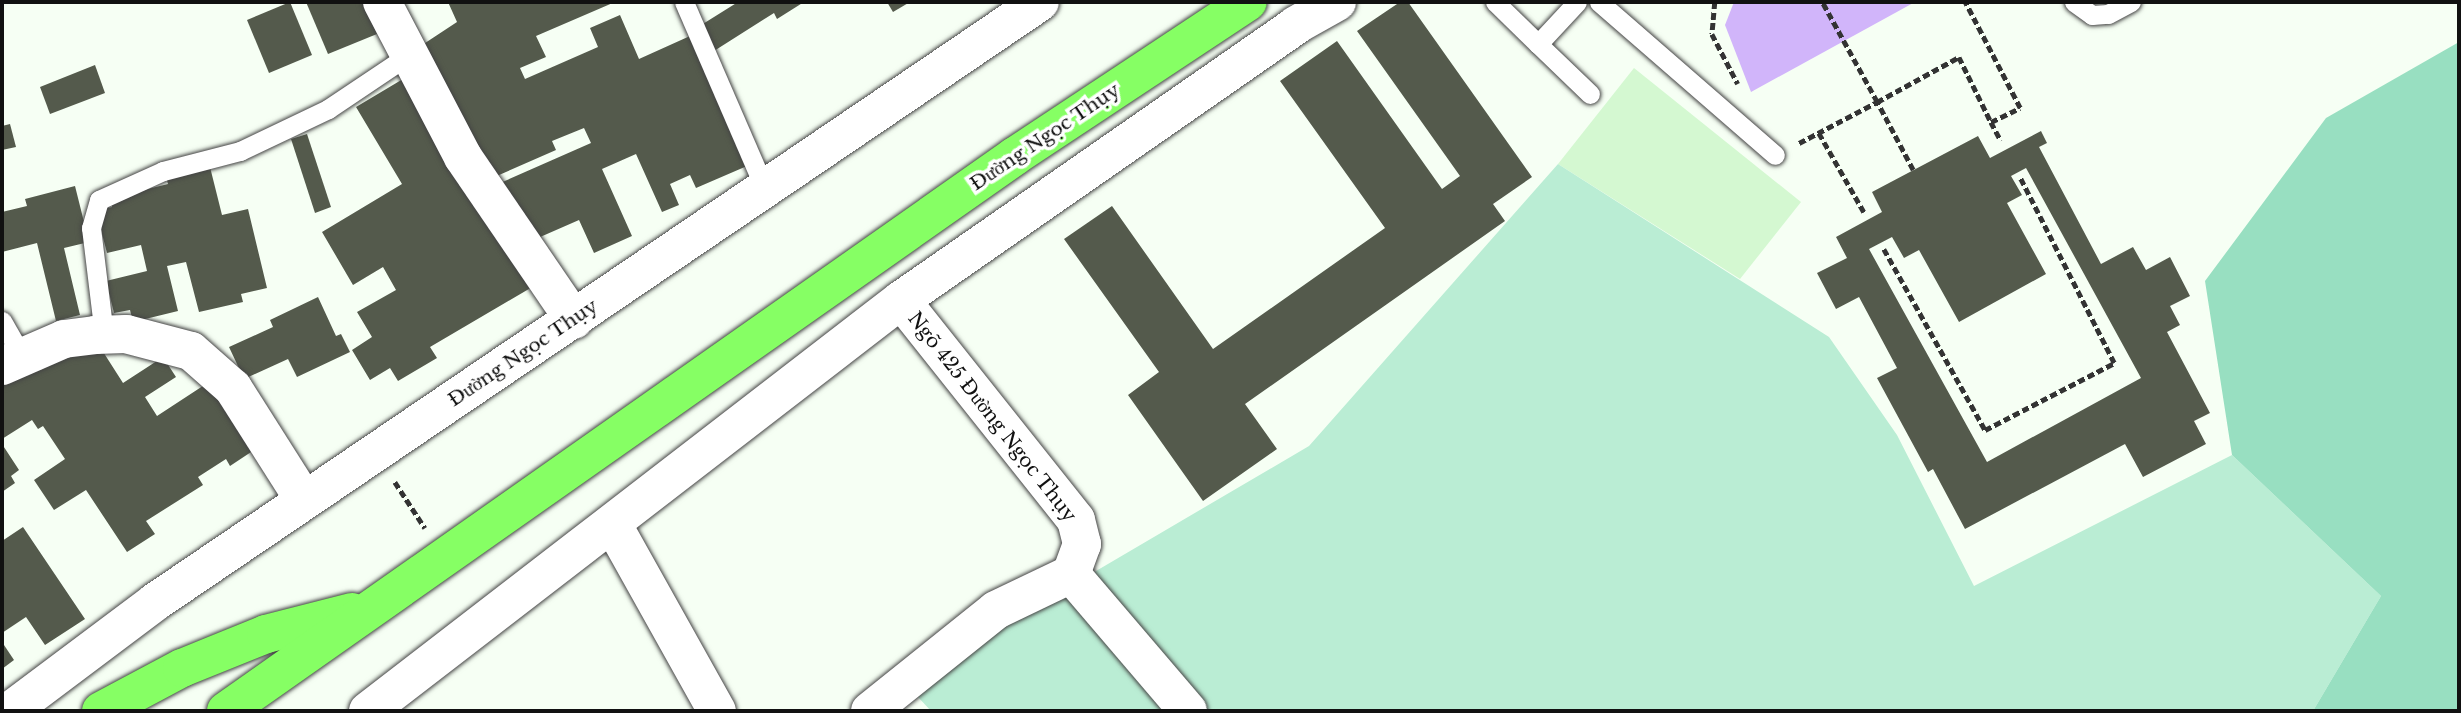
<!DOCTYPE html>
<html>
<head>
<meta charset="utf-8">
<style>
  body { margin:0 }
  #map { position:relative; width:2461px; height:713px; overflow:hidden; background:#f6fff4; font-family:"Libre Baskerville",serif }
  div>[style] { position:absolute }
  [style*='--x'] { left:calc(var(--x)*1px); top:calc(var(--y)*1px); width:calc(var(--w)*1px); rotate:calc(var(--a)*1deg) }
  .farmland>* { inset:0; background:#d4f8d1 }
  .green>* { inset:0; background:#baedd4 }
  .forest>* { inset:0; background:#98dfc1 }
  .water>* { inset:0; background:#d1b5fa }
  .building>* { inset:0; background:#545a4c }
  .path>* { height:4.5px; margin-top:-2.25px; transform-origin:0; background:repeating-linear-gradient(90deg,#333 0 7px,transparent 0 10.5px) }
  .roads { filter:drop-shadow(0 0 2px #444) drop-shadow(0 0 2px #444) }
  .service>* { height:19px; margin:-9.5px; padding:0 9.5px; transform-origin:9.5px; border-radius:9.5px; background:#fff }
  .minor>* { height:38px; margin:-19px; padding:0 19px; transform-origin:19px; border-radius:19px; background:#fff }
  .tertiary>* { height:38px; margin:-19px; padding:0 19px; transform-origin:19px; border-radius:19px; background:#fff }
  .primary>* { height:38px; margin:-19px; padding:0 19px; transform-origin:19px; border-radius:19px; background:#86ff64 }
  span { translate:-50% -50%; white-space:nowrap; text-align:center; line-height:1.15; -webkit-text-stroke:7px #fff; paint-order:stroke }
  .street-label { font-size:19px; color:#111 }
  .frame { position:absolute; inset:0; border:4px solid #111; pointer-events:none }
</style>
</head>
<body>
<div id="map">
  <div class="farmland">
    <div style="clip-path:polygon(1634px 68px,1801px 202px,1740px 279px,1558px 164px)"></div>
  </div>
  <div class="green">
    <div style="clip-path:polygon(1558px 164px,1829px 337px,1897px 435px,1974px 586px,2232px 455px,2381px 596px,2313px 711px,931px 711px,905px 683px,1309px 446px)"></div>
  </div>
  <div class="forest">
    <div style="clip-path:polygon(2459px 42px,2459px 711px,2313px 711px,2381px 596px,2232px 455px,2205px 281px,2326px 118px)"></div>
  </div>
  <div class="water">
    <div style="clip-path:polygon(1734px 2px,1915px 2px,1751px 92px,1725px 25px)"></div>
  </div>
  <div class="building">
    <div style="clip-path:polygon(290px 2px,312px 55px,269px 73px,247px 20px)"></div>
    <div style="clip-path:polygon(306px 2px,363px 2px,377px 34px,328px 54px)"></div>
    <div style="clip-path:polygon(448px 2px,615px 2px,536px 36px,546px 57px,520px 68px,525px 79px,598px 47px,590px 28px,620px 15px,639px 59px,690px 36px,747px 166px,696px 188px,690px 175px,670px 184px,679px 205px,662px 212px,636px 154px,602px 169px,632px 236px,594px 253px,579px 220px,531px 241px,498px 184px,591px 143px,584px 128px,552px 141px,556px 150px,483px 182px,416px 49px,457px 22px)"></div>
    <div style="clip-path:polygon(738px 2px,804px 2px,777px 19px,774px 13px,714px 51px,698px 27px)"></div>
    <div style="clip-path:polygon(887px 2px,910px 2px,893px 12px)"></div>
    <div style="clip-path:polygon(1400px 2px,1408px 2px,1532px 177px,1493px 204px,1505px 221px,1245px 404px,1277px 449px,1203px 501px,1128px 395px,1159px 372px,1064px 239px,1112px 206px,1213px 349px,1385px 228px,1280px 81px,1337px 41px,1442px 189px,1460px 176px,1357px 31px)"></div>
    <div style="clip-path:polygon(95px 65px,105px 93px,50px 114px,40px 87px)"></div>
    <div style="clip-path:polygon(408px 76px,534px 286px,430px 347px,437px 358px,398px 381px,390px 368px,370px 380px,352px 350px,372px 337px,357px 312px,396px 290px,383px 267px,353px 285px,322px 232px,402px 184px,356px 107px)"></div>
    <div style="clip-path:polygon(10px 124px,16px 147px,2px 150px,2px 126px)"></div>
    <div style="clip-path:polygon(evenodd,2041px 131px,2047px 143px,2039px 147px,2101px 264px,2133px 247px,2146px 270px,2170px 257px,2190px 296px,2170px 306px,2180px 325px,2167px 332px,2210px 413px,2194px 421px,2206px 444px,2143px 477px,2125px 444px,1965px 529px,1933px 469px,1928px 472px,1877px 378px,1897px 368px,1859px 297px,1836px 309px,1817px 273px,1847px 258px,1836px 237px,1882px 212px,1872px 192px,1978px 136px,1990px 158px,2041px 131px,2026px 168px,2141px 378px,1987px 462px,1869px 249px,1892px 237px,1904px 258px,1919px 250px,1959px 322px,2046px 274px,2007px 203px,2022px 195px,2011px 176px,2026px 168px)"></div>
    <div style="clip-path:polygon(307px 134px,331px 207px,315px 213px,291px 139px)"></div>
    <div style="clip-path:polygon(210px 167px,222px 215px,248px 209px,267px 288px,241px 294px,243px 302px,199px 312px,186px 262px,167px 266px,178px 311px,133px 322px,130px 310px,114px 313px,106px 281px,147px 271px,141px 245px,107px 253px,96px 211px,112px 207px,111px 198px,168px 184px,166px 177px)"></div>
    <div style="clip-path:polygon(75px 186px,89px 242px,64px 248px,80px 315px,56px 321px,37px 243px,2px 252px,2px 212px,27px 206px,25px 199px)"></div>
    <div style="clip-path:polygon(318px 297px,336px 336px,341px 334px,350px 352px,297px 377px,288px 359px,244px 379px,229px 347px,273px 327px,270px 320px)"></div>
    <div style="clip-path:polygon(93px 336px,123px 383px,163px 357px,176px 377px,145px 397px,157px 416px,212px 380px,257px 448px,230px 466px,226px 459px,198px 477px,203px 485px,146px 521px,155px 534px,127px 552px,86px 490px,54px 510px,34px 480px,65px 459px,43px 426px,38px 429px,32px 420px,2px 439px,2px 378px,33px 358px,41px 370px)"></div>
    <div style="clip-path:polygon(2px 444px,19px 470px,11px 476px,15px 483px,2px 492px)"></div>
    <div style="clip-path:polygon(23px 527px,85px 619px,45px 645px,26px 617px,2px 633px,2px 541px)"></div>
    <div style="clip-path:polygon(2px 642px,14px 660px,2px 669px)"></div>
  </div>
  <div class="path">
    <div style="--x:1715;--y:2;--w:32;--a:95"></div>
    <div style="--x:1712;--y:34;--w:56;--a:62.5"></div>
    <div style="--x:1991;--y:122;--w:21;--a:62"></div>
    <div style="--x:1819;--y:133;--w:91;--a:60.3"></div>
    <div style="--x:1799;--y:143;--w:88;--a:-27.7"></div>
    <div style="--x:1877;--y:102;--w:114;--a:-118.8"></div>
    <div style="--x:1913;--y:170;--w:77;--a:-117.9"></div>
    <div style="--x:1877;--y:102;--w:94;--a:-28.8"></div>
    <div style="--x:1959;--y:57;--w:72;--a:63.8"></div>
    <div style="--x:1991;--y:122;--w:32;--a:-26"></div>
    <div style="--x:2020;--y:108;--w:119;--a:-117.4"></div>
    <div style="--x:1884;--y:249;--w:207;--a:60.8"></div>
    <div style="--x:1985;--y:430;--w:145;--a:-27.4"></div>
    <div style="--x:2114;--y:363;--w:208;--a:-116.9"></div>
    <div style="--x:395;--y:482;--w:55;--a:56.9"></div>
  </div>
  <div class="roads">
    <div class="service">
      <div style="--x:684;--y:2;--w:202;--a:66.6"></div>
      <div style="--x:1495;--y:2;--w:60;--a:44.3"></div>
      <div style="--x:1538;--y:44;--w:57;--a:-47.1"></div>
      <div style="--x:1599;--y:2;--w:233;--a:41"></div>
      <div style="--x:2074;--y:2;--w:22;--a:36"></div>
      <div style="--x:2092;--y:15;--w:16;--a:-4"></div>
      <div style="--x:2108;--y:14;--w:26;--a:-28"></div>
      <div style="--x:1538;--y:44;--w:72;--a:43.9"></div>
      <div style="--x:2;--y:321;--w:40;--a:60.3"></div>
      <div style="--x:104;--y:335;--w:108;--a:-96.9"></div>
      <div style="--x:91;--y:228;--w:29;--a:-74"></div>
      <div style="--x:99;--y:200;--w:70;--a:-24.4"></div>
      <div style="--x:163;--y:171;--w:80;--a:-14.6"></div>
      <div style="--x:240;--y:151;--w:98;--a:-25.5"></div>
      <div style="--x:328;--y:109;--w:95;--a:-33.9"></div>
    </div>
    <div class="minor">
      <div style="--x:382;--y:2;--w:175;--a:62.4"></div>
      <div style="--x:463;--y:157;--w:197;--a:55.7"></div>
      <div style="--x:901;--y:300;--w:281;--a:51.5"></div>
      <div style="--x:1076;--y:520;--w:25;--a:76"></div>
      <div style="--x:1082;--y:544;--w:32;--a:110"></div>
      <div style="--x:2;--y:366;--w:68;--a:-23.5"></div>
      <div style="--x:64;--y:339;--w:31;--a:-7"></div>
      <div style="--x:95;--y:335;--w:31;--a:-2"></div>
      <div style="--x:126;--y:334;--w:67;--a:14.7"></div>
      <div style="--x:191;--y:351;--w:56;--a:41.4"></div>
      <div style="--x:233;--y:388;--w:133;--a:57.6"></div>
      <div style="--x:613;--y:525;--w:213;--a:60.8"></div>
      <div style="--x:1071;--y:574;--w:180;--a:49.5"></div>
      <div style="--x:368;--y:711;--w:673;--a:-37.64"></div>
      <div style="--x:901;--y:300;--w:481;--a:-34.8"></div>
      <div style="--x:1296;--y:25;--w:47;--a:-29.3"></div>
      <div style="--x:870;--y:711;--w:161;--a:-38.7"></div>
      <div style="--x:996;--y:610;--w:83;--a:-25.6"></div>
    </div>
    <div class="tertiary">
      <div style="--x:10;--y:711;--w:181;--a:-36.9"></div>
      <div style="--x:155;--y:602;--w:1069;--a:-34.14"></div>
    </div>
    <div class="primary">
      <div style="--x:101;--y:711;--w:92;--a:-28"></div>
      <div style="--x:182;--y:668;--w:91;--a:-22"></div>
      <div style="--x:266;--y:634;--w:89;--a:-14.3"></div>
      <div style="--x:226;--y:711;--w:965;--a:-35.12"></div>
      <div style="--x:1015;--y:156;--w:279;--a:-33.5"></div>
    </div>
  </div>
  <div class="street-label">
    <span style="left:1045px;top:137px;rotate:-34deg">Đường Ngọc Thụy</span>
    <span style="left:523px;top:353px;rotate:-34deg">Đường Ngọc Thụy</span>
    <span style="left:992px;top:417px;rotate:52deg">Ngõ 425 Đường Ngọc Thụy</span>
  </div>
  <div class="frame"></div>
</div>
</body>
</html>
